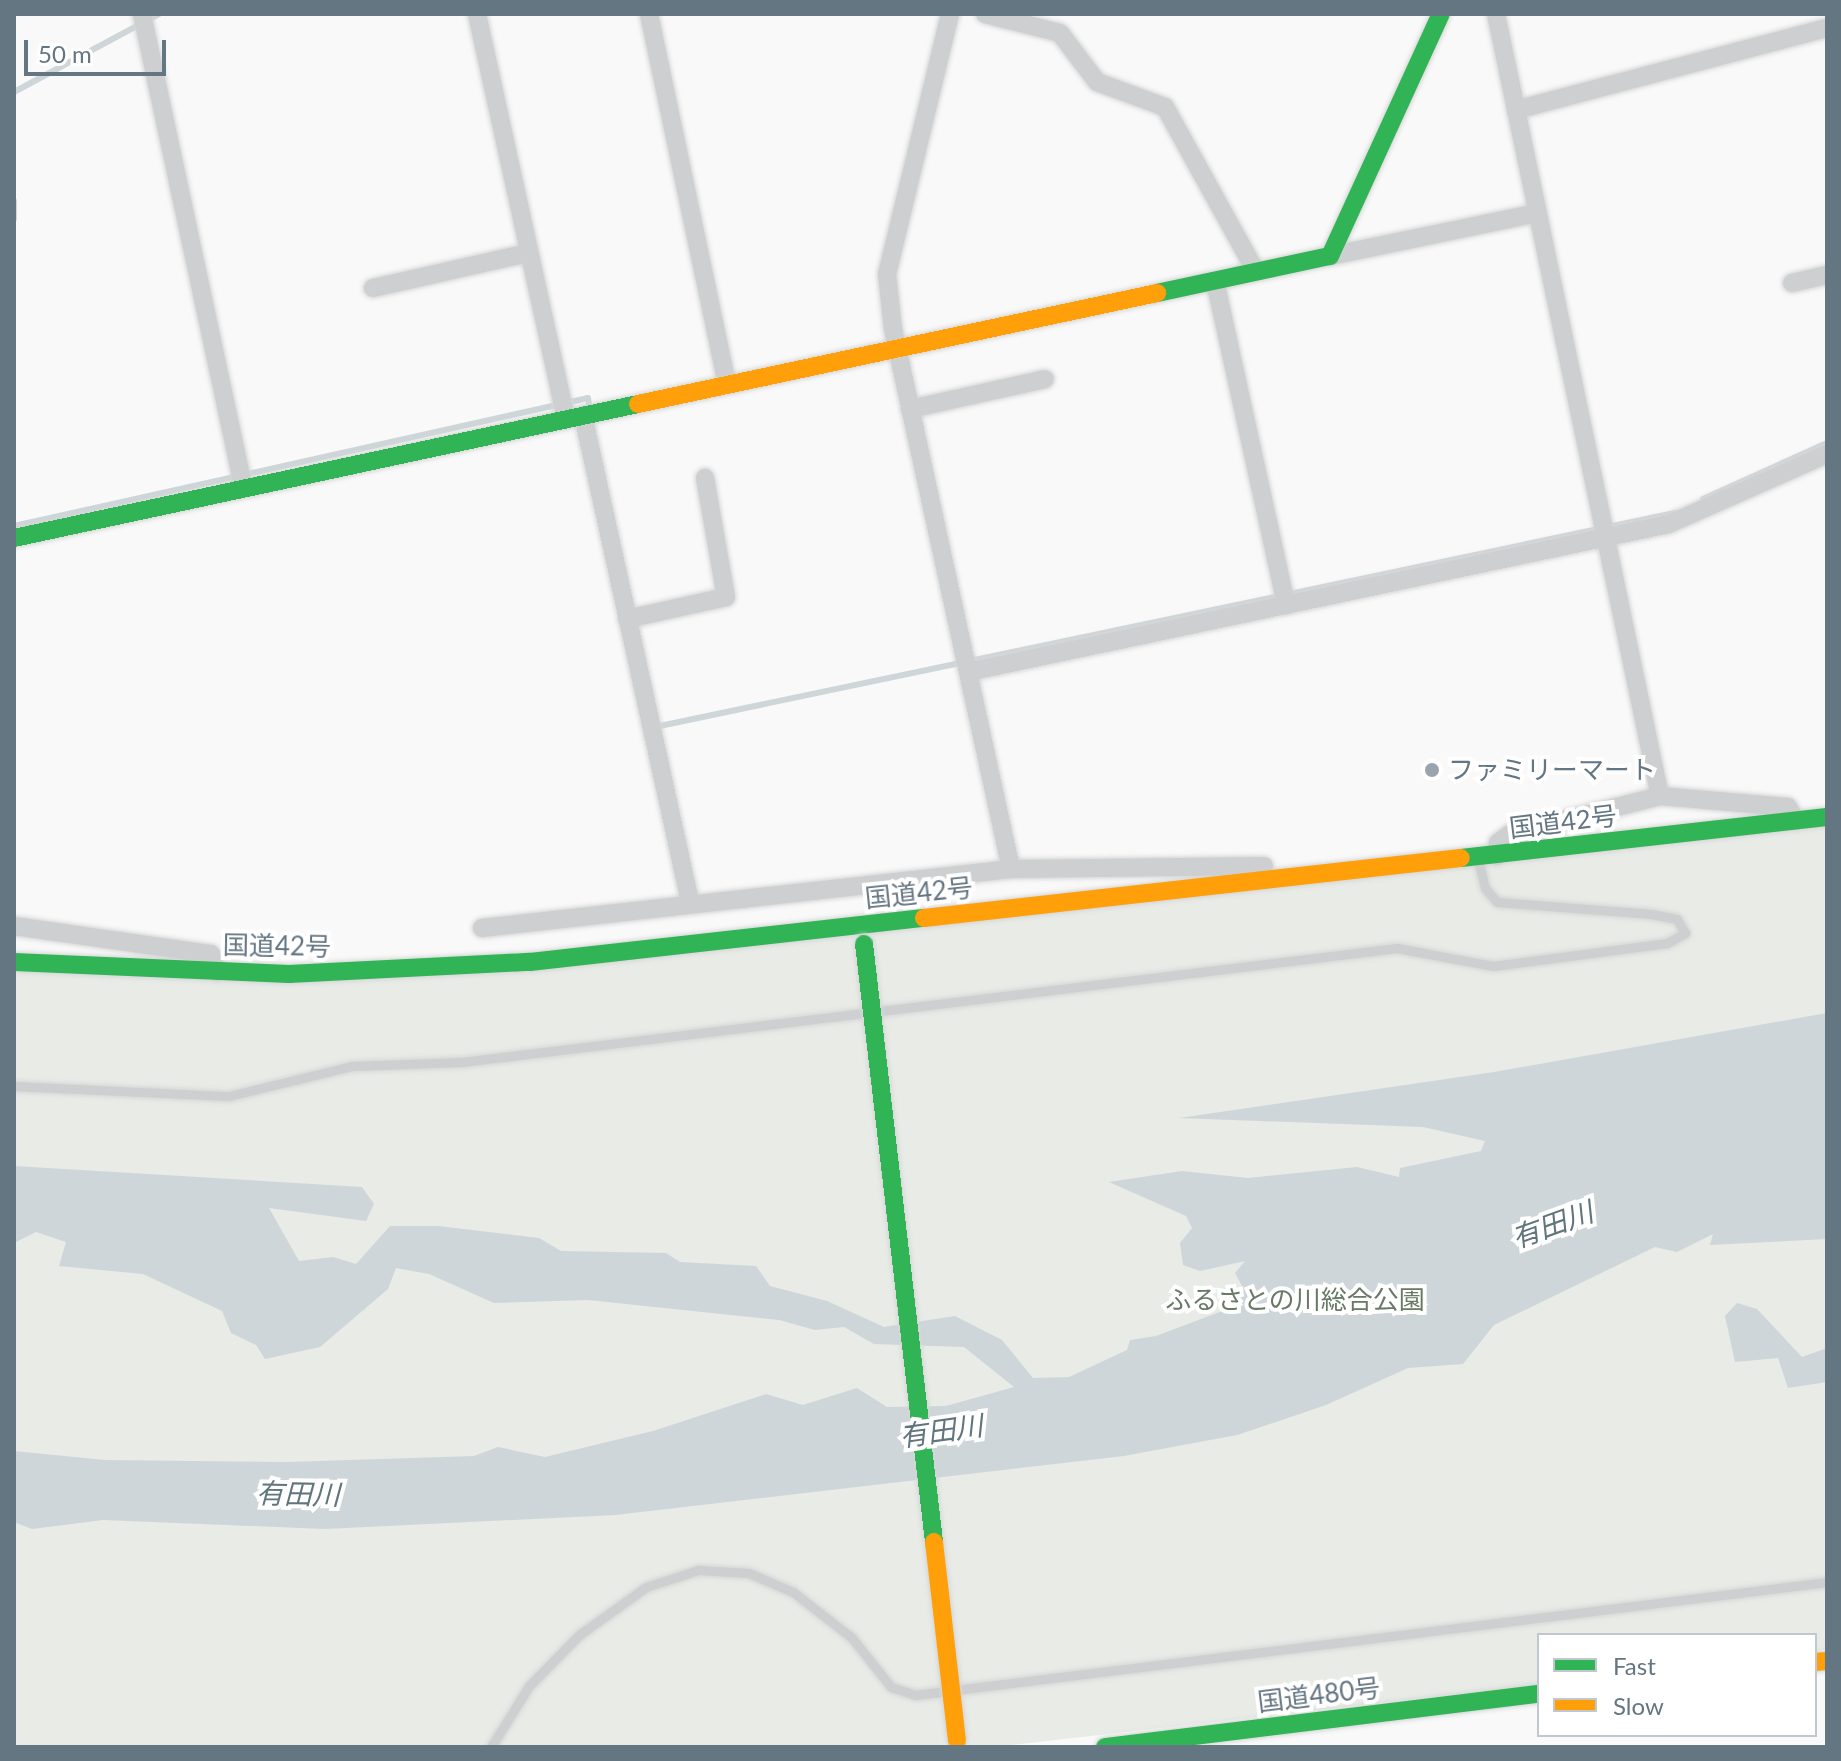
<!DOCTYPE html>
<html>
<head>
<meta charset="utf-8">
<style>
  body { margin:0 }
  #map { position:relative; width:1841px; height:1761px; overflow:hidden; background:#f9f9f9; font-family:Lato,"Noto Sans JP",sans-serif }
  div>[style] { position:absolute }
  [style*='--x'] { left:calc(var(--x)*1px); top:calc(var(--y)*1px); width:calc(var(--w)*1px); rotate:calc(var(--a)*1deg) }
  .green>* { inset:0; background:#e8ebe6 }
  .water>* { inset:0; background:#ced6d9 }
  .stream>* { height:6px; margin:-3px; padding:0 3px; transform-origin:3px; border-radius:3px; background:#ced6d9 }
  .roads { filter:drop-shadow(0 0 2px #d5d6d7) drop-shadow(0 0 2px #d5d6d7) }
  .lane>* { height:9px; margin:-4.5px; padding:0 4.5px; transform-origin:4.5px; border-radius:4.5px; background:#cecfd0 }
  .street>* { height:18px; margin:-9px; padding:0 9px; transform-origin:9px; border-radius:9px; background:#cecfd0 }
  .fast>* { height:18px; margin:-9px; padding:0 9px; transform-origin:9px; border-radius:9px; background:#30b455 }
  .slow>* { height:18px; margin:-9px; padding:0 9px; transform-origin:9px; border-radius:9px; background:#ff9f0a }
  .bridges { filter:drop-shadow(0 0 2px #d5d6d7) drop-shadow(0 0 2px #d5d6d7) }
  .fast-bridge>* { height:18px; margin:-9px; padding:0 9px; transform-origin:9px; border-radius:9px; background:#30b455 }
  .slow-bridge>* { height:18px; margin:-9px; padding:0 9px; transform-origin:9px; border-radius:9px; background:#ff9f0a }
  .dots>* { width:22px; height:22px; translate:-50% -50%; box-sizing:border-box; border:4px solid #fff; border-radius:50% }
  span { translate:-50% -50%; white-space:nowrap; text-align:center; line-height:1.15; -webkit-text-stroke:8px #fff; paint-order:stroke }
  .poi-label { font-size:26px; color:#657683 }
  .left { translate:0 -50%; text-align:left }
  .street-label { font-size:26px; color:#657683 }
  .park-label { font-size:26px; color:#687a64 }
  .water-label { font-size:28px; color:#60757c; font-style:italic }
  .frame { position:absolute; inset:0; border:16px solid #657683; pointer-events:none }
  .legend { position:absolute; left:1537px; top:1633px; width:280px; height:104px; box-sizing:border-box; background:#fff; border:2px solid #c1c8cd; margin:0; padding:10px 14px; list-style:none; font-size:24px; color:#657683 }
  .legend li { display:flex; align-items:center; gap:16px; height:40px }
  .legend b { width:40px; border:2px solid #c1c8cd }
  .scale { position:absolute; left:24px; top:40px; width:142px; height:36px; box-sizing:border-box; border:4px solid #657683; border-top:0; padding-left:10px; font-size:24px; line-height:28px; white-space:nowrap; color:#657683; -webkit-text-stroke:6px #fff; paint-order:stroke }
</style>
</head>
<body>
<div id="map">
  <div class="green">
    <div style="clip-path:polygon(1827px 822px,1827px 1649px,1815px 1651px,1815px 1635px,1539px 1635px,1539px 1685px,993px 1747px,14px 1747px,14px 967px,282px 979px)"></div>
  </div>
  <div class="water">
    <div style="clip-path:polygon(1827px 1013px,1827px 1239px,1710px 1245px,1713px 1234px,1677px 1252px,1655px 1247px,1494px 1325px,1463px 1364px,1408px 1368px,1326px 1405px,1237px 1435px,1124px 1456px,615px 1515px,325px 1529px,103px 1520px,32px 1529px,14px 1522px,14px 1451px,105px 1460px,288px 1462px,474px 1456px,498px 1447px,545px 1457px,653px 1431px,766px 1394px,803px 1405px,857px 1388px,887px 1407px,946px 1406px,1014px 1387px,964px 1347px,874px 1344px,844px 1327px,815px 1330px,779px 1320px,588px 1300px,494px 1303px,429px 1274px,396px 1268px,388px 1289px,320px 1347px,265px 1359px,256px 1345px,231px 1333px,222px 1311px,143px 1274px,59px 1266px,66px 1242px,36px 1232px,14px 1243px,14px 1166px,362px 1187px,374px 1204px,366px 1221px,269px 1208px,299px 1261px,333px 1257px,356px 1264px,390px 1226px,438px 1226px,539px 1238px,561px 1251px,666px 1253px,680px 1262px,756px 1266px,770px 1286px,827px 1301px,884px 1327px,955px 1316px,1002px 1340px,1033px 1378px,1069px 1377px,1127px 1350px,1130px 1340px,1156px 1336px,1233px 1307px,1242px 1286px,1235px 1273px,1245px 1261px,1200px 1271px,1183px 1265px,1180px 1243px,1192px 1228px,1186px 1216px,1109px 1182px,1182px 1171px,1248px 1178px,1357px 1167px,1399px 1177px,1400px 1168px,1481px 1151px,1485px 1141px,1423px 1127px,1179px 1118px,1494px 1072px)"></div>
    <div style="clip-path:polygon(1737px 1303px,1757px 1309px,1802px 1357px,1827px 1348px,1827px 1382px,1788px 1388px,1778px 1358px,1735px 1362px,1725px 1316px)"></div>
  </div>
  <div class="stream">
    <div style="--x:14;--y:92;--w:165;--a:-28.3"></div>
    <div style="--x:14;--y:201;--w:18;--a:90"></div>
    <div style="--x:1703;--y:499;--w:136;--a:-24.3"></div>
    <div style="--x:14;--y:526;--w:588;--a:-12.57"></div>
    <div style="--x:588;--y:398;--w:13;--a:81"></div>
    <div style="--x:655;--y:727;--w:1042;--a:-11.85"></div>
  </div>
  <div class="roads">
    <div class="lane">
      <div style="--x:14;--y:1086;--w:215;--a:2.7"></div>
      <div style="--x:229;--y:1096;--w:127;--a:-13.7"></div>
      <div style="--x:352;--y:1066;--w:110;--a:-2.1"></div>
      <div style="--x:462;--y:1062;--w:942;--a:-6.95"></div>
      <div style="--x:1397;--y:948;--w:98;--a:10.6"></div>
      <div style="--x:1493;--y:966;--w:176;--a:-7.5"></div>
      <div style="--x:1667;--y:943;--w:21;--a:-29"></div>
      <div style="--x:1685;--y:933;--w:16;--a:-120"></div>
      <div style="--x:1677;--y:919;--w:25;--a:-169"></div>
      <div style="--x:1652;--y:914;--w:155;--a:-175.6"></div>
      <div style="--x:1497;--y:902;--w:18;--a:-131"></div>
      <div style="--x:1485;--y:888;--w:29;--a:-104"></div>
      <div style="--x:491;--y:1747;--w:72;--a:-58.1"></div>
      <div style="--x:529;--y:1686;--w:71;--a:-45.6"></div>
      <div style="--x:579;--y:1635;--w:82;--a:-35.6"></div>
      <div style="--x:646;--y:1587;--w:55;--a:-18.1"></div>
      <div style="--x:698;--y:1570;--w:51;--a:3.4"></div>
      <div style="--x:749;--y:1573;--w:48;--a:23.4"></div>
      <div style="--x:793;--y:1592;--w:75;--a:37.9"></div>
      <div style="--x:852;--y:1638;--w:63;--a:51.5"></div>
      <div style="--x:891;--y:1687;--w:25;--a:18"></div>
      <div style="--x:915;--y:1695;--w:919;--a:-7.06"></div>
    </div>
    <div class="street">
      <div style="--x:142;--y:14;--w:485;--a:77.9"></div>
      <div style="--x:477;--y:14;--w:414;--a:77.6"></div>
      <div style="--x:649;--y:14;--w:378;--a:78.1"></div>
      <div style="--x:950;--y:14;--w:268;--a:103.6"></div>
      <div style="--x:887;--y:274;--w:55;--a:83.8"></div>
      <div style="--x:893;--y:329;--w:553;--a:77.67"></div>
      <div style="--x:985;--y:14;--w:77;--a:14.2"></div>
      <div style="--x:1060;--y:33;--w:61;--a:52.9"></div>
      <div style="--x:1097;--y:82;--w:72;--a:20.2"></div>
      <div style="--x:1165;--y:107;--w:188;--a:61.1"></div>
      <div style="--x:1496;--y:14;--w:799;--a:78.16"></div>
      <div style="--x:1516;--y:110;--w:322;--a:-14.8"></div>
      <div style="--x:1330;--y:256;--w:212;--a:-11.7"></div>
      <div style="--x:1215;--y:281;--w:332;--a:77.6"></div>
      <div style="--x:1792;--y:283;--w:36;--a:-13"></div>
      <div style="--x:373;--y:288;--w:159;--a:-12.7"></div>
      <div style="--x:910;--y:409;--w:138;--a:-12.5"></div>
      <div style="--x:583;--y:415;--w:498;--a:77.6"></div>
      <div style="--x:627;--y:619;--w:101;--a:-12.5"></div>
      <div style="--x:726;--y:597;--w:121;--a:-100"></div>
      <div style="--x:968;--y:672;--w:716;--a:-11.92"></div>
      <div style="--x:1669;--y:524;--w:173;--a:-23.9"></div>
      <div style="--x:1497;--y:856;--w:13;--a:-86"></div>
      <div style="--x:1498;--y:843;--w:15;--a:-37"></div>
      <div style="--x:1510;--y:834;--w:155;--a:-14.2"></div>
      <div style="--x:1660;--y:796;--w:128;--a:4.9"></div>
      <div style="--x:1788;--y:807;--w:16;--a:60"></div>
      <div style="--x:14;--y:926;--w:199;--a:8.1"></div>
      <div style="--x:211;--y:954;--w:19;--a:72"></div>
      <div style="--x:482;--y:928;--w:532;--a:-6.36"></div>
      <div style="--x:1011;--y:869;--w:253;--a:-0.7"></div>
    </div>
    <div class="fast">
      <div style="--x:1157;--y:293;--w:177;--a:-12.1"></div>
      <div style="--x:1330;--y:256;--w:266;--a:-65.4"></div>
      <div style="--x:14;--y:538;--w:638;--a:-12.12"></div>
      <div style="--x:1461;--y:858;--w:368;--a:-6.4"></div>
      <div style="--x:14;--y:962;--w:275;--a:2.5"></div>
      <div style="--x:289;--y:974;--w:241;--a:-2.9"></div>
      <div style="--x:530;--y:962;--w:396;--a:-6.4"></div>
      <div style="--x:1105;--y:1747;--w:437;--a:-7"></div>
    </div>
    <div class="slow">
      <div style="--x:638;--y:404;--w:531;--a:-12.07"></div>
      <div style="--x:924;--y:918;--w:540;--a:-6.38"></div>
      <div style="--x:1815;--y:1662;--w:12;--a:-5"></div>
    </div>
  </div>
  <div class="bridges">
    <div class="fast-bridge">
      <div style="--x:864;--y:944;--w:602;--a:83.32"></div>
    </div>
    <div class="slow-bridge">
      <div style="--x:934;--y:1542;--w:200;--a:83.4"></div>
    </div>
  </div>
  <div class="dots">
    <div style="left:1432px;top:770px;background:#99a4ac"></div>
  </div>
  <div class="poi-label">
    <span class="left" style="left:1448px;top:770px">ファミリーマート</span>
  </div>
  <div class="street-label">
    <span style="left:1563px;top:822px;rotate:-7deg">国道42号</span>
    <span style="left:919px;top:893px;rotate:-6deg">国道42号</span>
    <span style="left:277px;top:946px;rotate:1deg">国道42号</span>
    <span style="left:1319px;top:1695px;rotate:-7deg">国道480号</span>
  </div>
  <div class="park-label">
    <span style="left:1295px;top:1300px">ふるさとの川総合公園</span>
  </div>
  <div class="water-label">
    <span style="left:1552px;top:1224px;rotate:-20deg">有田川</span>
    <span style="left:941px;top:1430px;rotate:-8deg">有田川</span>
    <span style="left:298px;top:1493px;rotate:1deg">有田川</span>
  </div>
  <div class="frame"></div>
  <ul class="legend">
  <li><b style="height:10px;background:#30b455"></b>Fast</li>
  <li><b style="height:10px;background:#ff9f0a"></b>Slow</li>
  </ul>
  <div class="scale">50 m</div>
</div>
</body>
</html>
